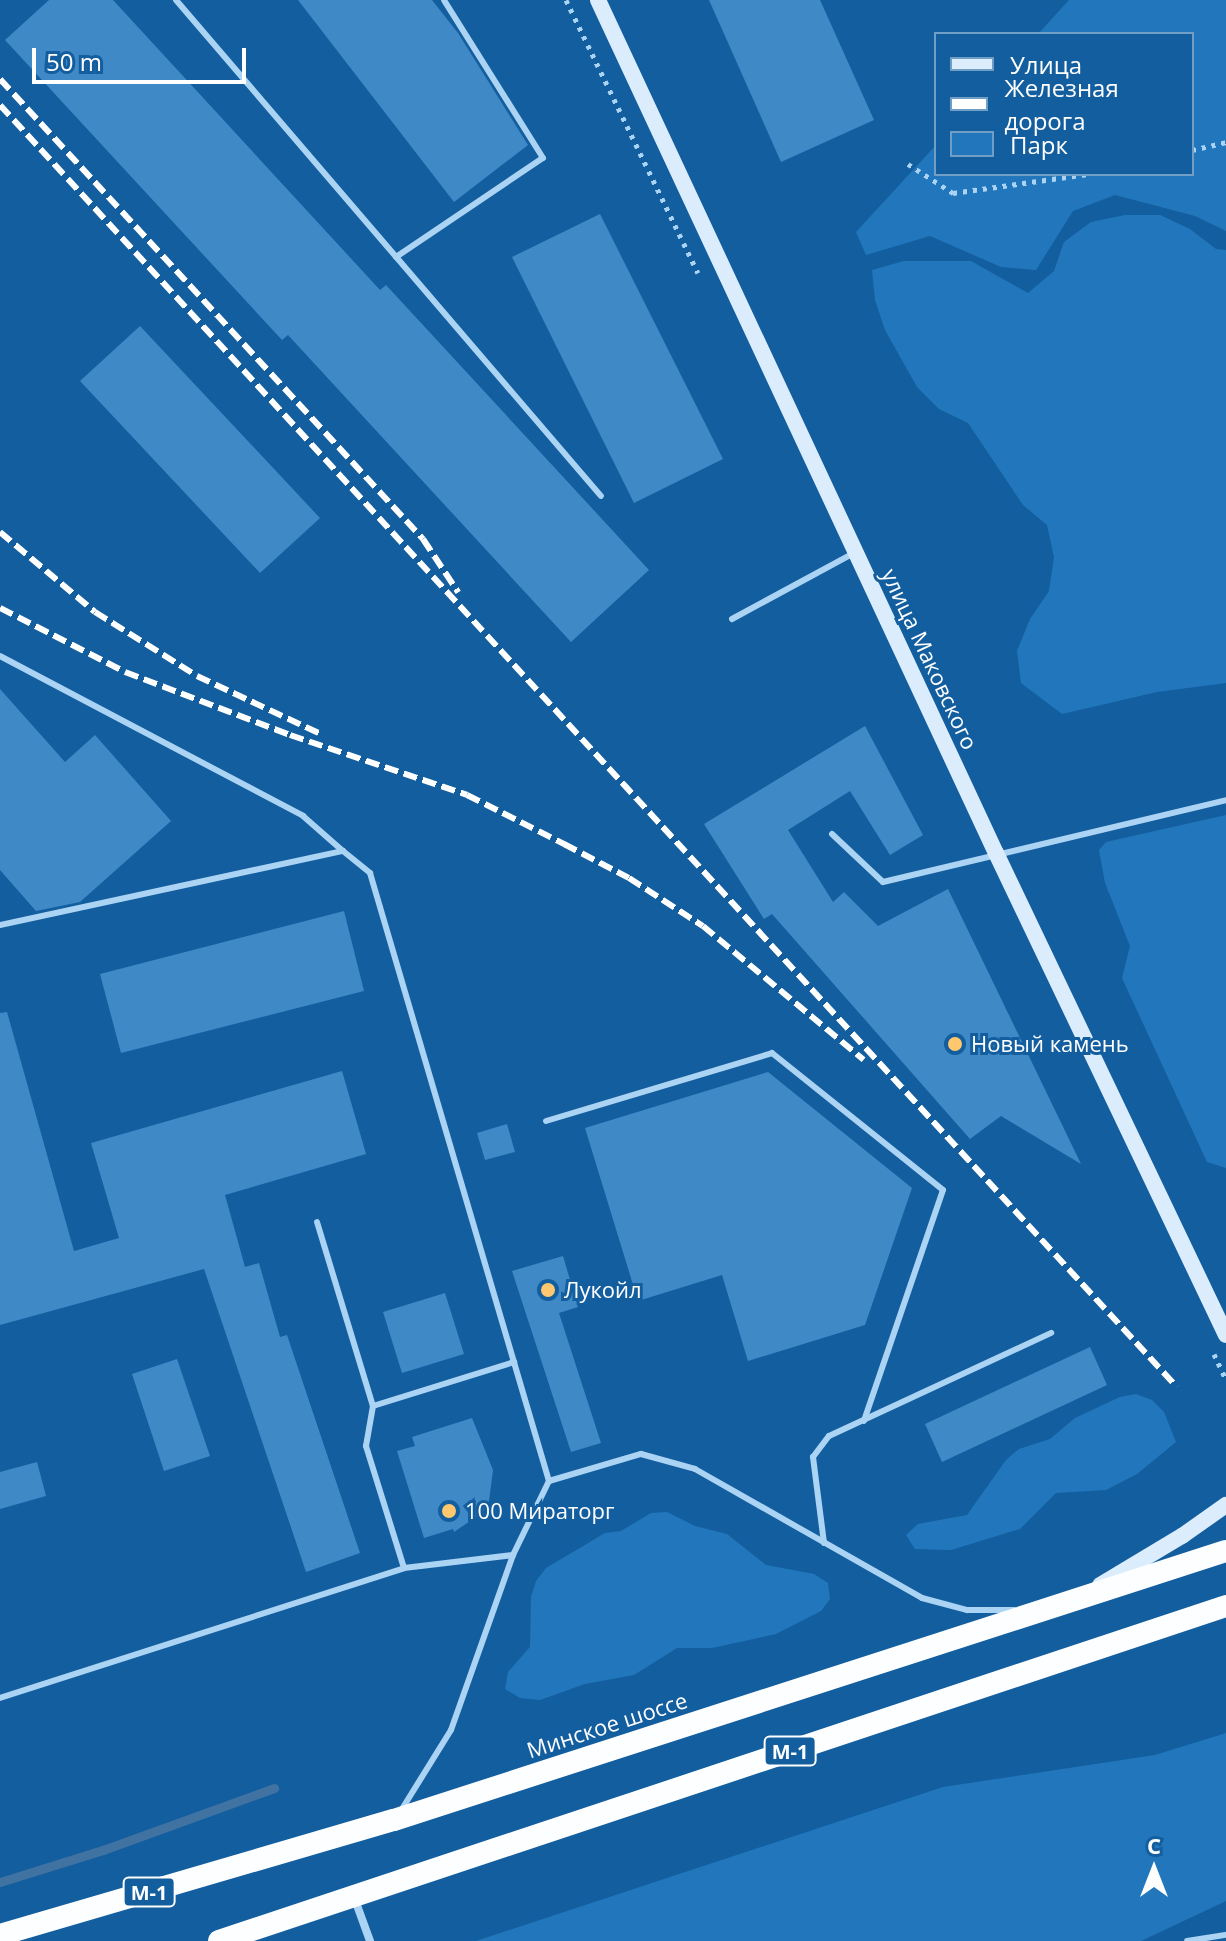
<!DOCTYPE html>
<html>
<head>
<meta charset="utf-8">
<style>
  body { margin:0 }
  #map { position:relative; width:1226px; height:1941px; overflow:hidden; background:#135e9f; font-family:"Open Sans",sans-serif }
  div>[style] { position:absolute }
  [style*='--x'] { left:calc(var(--x)*1px); top:calc(var(--y)*1px); width:calc(var(--w)*1px); rotate:calc(var(--a)*1deg) }
  .green>* { inset:0; background:#2277bc }
  .stream>* { height:9px; margin:-4.5px; padding:0 4.5px; transform-origin:4.5px; border-radius:4.5px; background:#4073a1 }
  .building>* { inset:0; background:#4089c7 }
  .path>* { height:5px; margin-top:-2.5px; transform-origin:0; background:repeating-linear-gradient(90deg,#abd3f4 0 4px,transparent 0 10px) }
  .service>* { height:6px; margin:-3px; padding:0 3px; transform-origin:3px; border-radius:3px; background:#abd3f4 }
  .minor>* { height:8px; margin:-4px; padding:0 4px; transform-origin:4px; border-radius:4px; background:#abd3f4 }
  .secondary>* { height:16px; margin:-8px; padding:0 8px; transform-origin:8px; border-radius:8px; background:#dbedfd }
  .trunk>* { height:22px; margin:-11px; padding:0 11px; transform-origin:11px; border-radius:11px; background:#fcfeff }
  .rail>* { height:6px; margin-top:-3px; transform-origin:0; background:repeating-linear-gradient(90deg,#fff 0 14px,transparent 0 20px) }
  .dots>* { width:22px; height:22px; translate:-50% -50%; box-sizing:border-box; border:4px solid #135e9f; border-radius:50% }
  span { translate:-50% -50%; white-space:nowrap; text-align:center; line-height:1.15; -webkit-text-stroke:6px #135e9f; paint-order:stroke }
  .shield-label span { padding:2px 6px; background:#135e9f; border:2px solid; border-radius:6px; -webkit-text-stroke-width:0 }
  .shield-label { font-size:20px; color:#fff; font-weight:700 }
  .street-label { font-size:22px; color:#fff }
  .poi-label { font-size:22px; color:#fff }
  .left { translate:0 -50%; text-align:left }
  .legend { position:absolute; left:934px; top:32px; width:260px; height:144px; box-sizing:border-box; background:#135e9f; border:2px solid #719ec5; margin:0; padding:10px 14px; list-style:none; font-size:24px; color:#fff }
  .legend li { display:flex; align-items:center; gap:16px; height:40px }
  .legend b { width:40px; border:2px solid #719ec5 }
  .north { position:absolute; left:1114px; top:1829px; width:80px; height:80px; -webkit-text-stroke:6px #135e9f; paint-order:stroke; rotate:0deg; font-size:22px; font-weight:700; line-height:32px; text-align:center; color:#fff }
  .north::after { content:''; display:block; margin:auto; width:28px; height:36px; background:#fff; clip-path:polygon(50% 0,100% 100%,50% 72%,0 100%) }
  .scale { position:absolute; left:32px; top:48px; width:214px; height:36px; box-sizing:border-box; border:4px solid #fff; border-top:0; padding-left:10px; font-size:24px; line-height:28px; white-space:nowrap; color:#fff; -webkit-text-stroke:6px #135e9f; paint-order:stroke }
</style>
</head>
<body>
<div id="map">
  <div class="green">
    <div style="clip-path:polygon(1069px 0,1226px 0,1226px 231px,1195px 216px,1115px 195px,1073px 211px,1036px 270px,1001px 267px,930px 236px,866px 255px,856px 232px,936px 145px,936px 174px,1192px 174px,1192px 34px,1038px 34px)"></div>
    <div style="clip-path:polygon(1125px 215px,1160px 215px,1190px 229px,1216px 249px,1226px 250px,1226px 683px,1157px 692px,1062px 714px,1021px 683px,1017px 651px,1030px 619px,1049px 591px,1054px 557px,1047px 525px,1023px 505px,968px 423px,939px 409px,917px 387px,885px 330px,875px 300px,872px 270px,904px 261px,971px 261px,1028px 293px,1054px 271px,1064px 242px,1091px 222px)"></div>
    <div style="clip-path:polygon(1226px 815px,1226px 1168px,1207px 1162px,1122px 978px,1130px 946px,1105px 883px,1099px 850px,1106px 842px)"></div>
    <div style="clip-path:polygon(1136px 1394px,1152px 1400px,1164px 1412px,1176px 1442px,1137px 1474px,1106px 1490px,1056px 1493px,1020px 1529px,951px 1550px,915px 1549px,906px 1535px,918px 1524px,967px 1515px,1006px 1460px,1019px 1449px,1050px 1439px,1075px 1418px,1120px 1397px)"></div>
    <div style="clip-path:polygon(667px 1512px,695px 1526px,727px 1534px,766px 1565px,814px 1574px,828px 1583px,830px 1599px,821px 1611px,776px 1634px,712px 1648px,677px 1648px,634px 1675px,585px 1684px,540px 1700px,520px 1698px,505px 1689px,508px 1672px,530px 1647px,531px 1597px,536px 1581px,546px 1568px,605px 1533px,621px 1531px,651px 1513px)"></div>
    <div style="clip-path:polygon(1226px 1733px,1226px 1901px,1141px 1941px,476px 1941px,943px 1787px,1155px 1755px)"></div>
  </div>
  <div class="stream">
    <div style="--x:0;--y:1882;--w:108;--a:-17.3"></div>
    <div style="--x:103;--y:1850;--w:182;--a:-19.9"></div>
  </div>
  <div class="building">
    <div style="clip-path:polygon(49px 0,113px 0,380px 290px,386px 285px,649px 570px,571px 642px,288px 335px,282px 340px,5px 40px)"></div>
    <div style="clip-path:polygon(298px 0,432px 0,458px 33px,528px 145px,454px 202px)"></div>
    <div style="clip-path:polygon(709px 0,820px 0,874px 120px,781px 162px)"></div>
    <div style="clip-path:polygon(600px 214px,723px 459px,634px 503px,512px 257px)"></div>
    <div style="clip-path:polygon(140px 326px,320px 518px,260px 573px,80px 381px)"></div>
    <div style="clip-path:polygon(0 689px,65px 762px,95px 735px,171px 821px,80px 902px,36px 911px,0 870px)"></div>
    <div style="clip-path:polygon(865px 726px,923px 835px,890px 855px,850px 791px,788px 830px,833px 902px,844px 892px,878px 926px,948px 889px,1081px 1164px,1001px 1116px,970px 1139px,772px 914px,764px 919px,704px 824px)"></div>
    <div style="clip-path:polygon(344px 911px,364px 991px,121px 1053px,100px 974px)"></div>
    <div style="clip-path:polygon(7px 1012px,74px 1251px,119px 1238px,91px 1143px,342px 1071px,366px 1154px,225px 1195px,245px 1267px,259px 1263px,280px 1337px,287px 1335px,360px 1553px,306px 1572px,204px 1269px,0 1325px,0 1013px)"></div>
    <div style="clip-path:polygon(768px 1072px,912px 1188px,865px 1325px,748px 1361px,722px 1275px,638px 1301px,585px 1128px)"></div>
    <div style="clip-path:polygon(507px 1124px,515px 1152px,485px 1160px,477px 1133px)"></div>
    <div style="clip-path:polygon(563px 1256px,578px 1307px,559px 1313px,601px 1443px,571px 1452px,512px 1271px)"></div>
    <div style="clip-path:polygon(445px 1293px,464px 1354px,402px 1373px,383px 1312px)"></div>
    <div style="clip-path:polygon(1090px 1347px,1107px 1385px,942px 1462px,925px 1424px)"></div>
    <div style="clip-path:polygon(177px 1359px,210px 1456px,164px 1471px,132px 1374px)"></div>
    <div style="clip-path:polygon(472px 1418px,493px 1470px,489px 1501px,482px 1513px,454px 1532px,453px 1529px,424px 1538px,397px 1451px,415px 1446px,412px 1437px)"></div>
    <div style="clip-path:polygon(37px 1462px,46px 1496px,0 1509px,0 1472px)"></div>
  </div>
  <div class="path">
    <div style="--x:566;--y:0;--w:303;--a:64.2"></div>
    <div style="--x:1192;--y:150;--w:35;--a:-13"></div>
    <div style="--x:908;--y:164;--w:54;--a:32.8"></div>
    <div style="--x:953;--y:193;--w:136;--a:-8"></div>
    <div style="--x:1214;--y:1354;--w:29;--a:65"></div>
  </div>
  <div class="service">
    <div style="--x:176;--y:0;--w:653;--a:49.41"></div>
    <div style="--x:396;--y:257;--w:177;--a:-34"></div>
    <div style="--x:543;--y:158;--w:186;--a:-122.1"></div>
    <div style="--x:732;--y:619;--w:141;--a:-28.4"></div>
    <div style="--x:0;--y:656;--w:343;--a:27.8"></div>
    <div style="--x:303;--y:816;--w:53;--a:41.2"></div>
    <div style="--x:832;--y:834;--w:70;--a:43.3"></div>
    <div style="--x:883;--y:882;--w:353;--a:-13.4"></div>
    <div style="--x:0;--y:925;--w:351;--a:-12.2"></div>
    <div style="--x:343;--y:851;--w:35;--a:39"></div>
    <div style="--x:370;--y:873;--w:634;--a:73.6"></div>
    <div style="--x:546;--y:1121;--w:236;--a:-16.7"></div>
    <div style="--x:772;--y:1053;--w:219;--a:38.7"></div>
    <div style="--x:943;--y:1190;--w:244;--a:108.9"></div>
    <div style="--x:317;--y:1222;--w:192;--a:73.1"></div>
    <div style="--x:824;--y:1543;--w:87;--a:-97.3"></div>
    <div style="--x:813;--y:1457;--w:26;--a:-53"></div>
    <div style="--x:829;--y:1436;--w:245;--a:-24.9"></div>
    <div style="--x:404;--y:1568;--w:128;--a:-107.3"></div>
    <div style="--x:366;--y:1446;--w:41;--a:-80.1"></div>
    <div style="--x:373;--y:1406;--w:148;--a:-17.3"></div>
    <div style="--x:0;--y:1698;--w:424;--a:-17.8"></div>
    <div style="--x:404;--y:1568;--w:110;--a:-6.8"></div>
    <div style="--x:402;--y:1809;--w:93;--a:-58.2"></div>
    <div style="--x:451;--y:1730;--w:186;--a:-70.5"></div>
    <div style="--x:513;--y:1555;--w:82;--a:-64.1"></div>
    <div style="--x:549;--y:1481;--w:96;--a:-16.4"></div>
    <div style="--x:641;--y:1454;--w:56;--a:15.5"></div>
    <div style="--x:695;--y:1469;--w:261;--a:29.6"></div>
    <div style="--x:922;--y:1598;--w:47;--a:14.9"></div>
    <div style="--x:967;--y:1610;--w:47;--a:0"></div>
    <div style="--x:1187;--y:1941;--w:39;--a:-9"></div>
  </div>
  <div class="minor">
    <div style="--x:354;--y:1897;--w:47;--a:70"></div>
  </div>
  <div class="secondary">
    <div style="--x:598;--y:0;--w:941;--a:64.99"></div>
    <div style="--x:996;--y:853;--w:534;--a:64.49"></div>
    <div style="--x:1100;--y:1585;--w:96;--a:-30.9"></div>
    <div style="--x:1182;--y:1536;--w:54;--a:-35.2"></div>
  </div>
  <div class="trunk">
    <div style="--x:0;--y:1935;--w:410;--a:-16.3"></div>
    <div style="--x:394;--y:1820;--w:874;--a:-17.92"></div>
    <div style="--x:219;--y:1941;--w:1061;--a:-18.4"></div>
  </div>
  <div class="rail">
    <div style="--x:0;--y:79;--w:625;--a:47.4"></div>
    <div style="--x:423;--y:539;--w:64;--a:56.6"></div>
    <div style="--x:0;--y:105;--w:1740;--a:47.45"></div>
    <div style="--x:0;--y:532;--w:124;--a:40.1"></div>
    <div style="--x:95;--y:612;--w:120;--a:32.1"></div>
    <div style="--x:197;--y:676;--w:139;--a:25.1"></div>
    <div style="--x:0;--y:608;--w:140;--a:27.1"></div>
    <div style="--x:125;--y:672;--w:177;--a:20.9"></div>
    <div style="--x:290;--y:735;--w:187;--a:18.7"></div>
    <div style="--x:467;--y:795;--w:109;--a:26.8"></div>
    <div style="--x:564;--y:844;--w:73;--a:27.6"></div>
    <div style="--x:629;--y:878;--w:88;--a:33"></div>
    <div style="--x:703;--y:926;--w:209;--a:39.8"></div>
  </div>
  <div class="dots">
    <div style="left:955px;top:1044px;background:#ffc76e"></div>
    <div style="left:548px;top:1290px;background:#ffc76e"></div>
    <div style="left:449px;top:1511px;background:#ffc76e"></div>
  </div>
  <div class="shield-label">
    <span style="left:790px;top:1751px">М-1</span>
    <span style="left:149px;top:1892px">М-1</span>
  </div>
  <div class="street-label">
    <span style="left:930px;top:659px;rotate:65deg">улица Маковского</span>
    <span style="left:607px;top:1725px;rotate:-18deg">Минское шоссе</span>
  </div>
  <div class="poi-label">
    <span class="left" style="left:971px;top:1044px">Новый камень</span>
    <span class="left" style="left:564px;top:1290px">Лукойл</span>
    <span class="left" style="left:465px;top:1511px">100 Мираторг</span>
  </div>
  <ul class="legend">
  <li><b style="height:10px;background:#dbedfd"></b>Улица</li>
  <li><b style="height:10px;background:#fff"></b>Железная дорога</li>
  <li><b style="height:22px;background:#2277bc"></b>Парк</li>
  </ul>
  <div class="north">С</div>
  <div class="scale">50 m</div>
</div>
</body>
</html>
